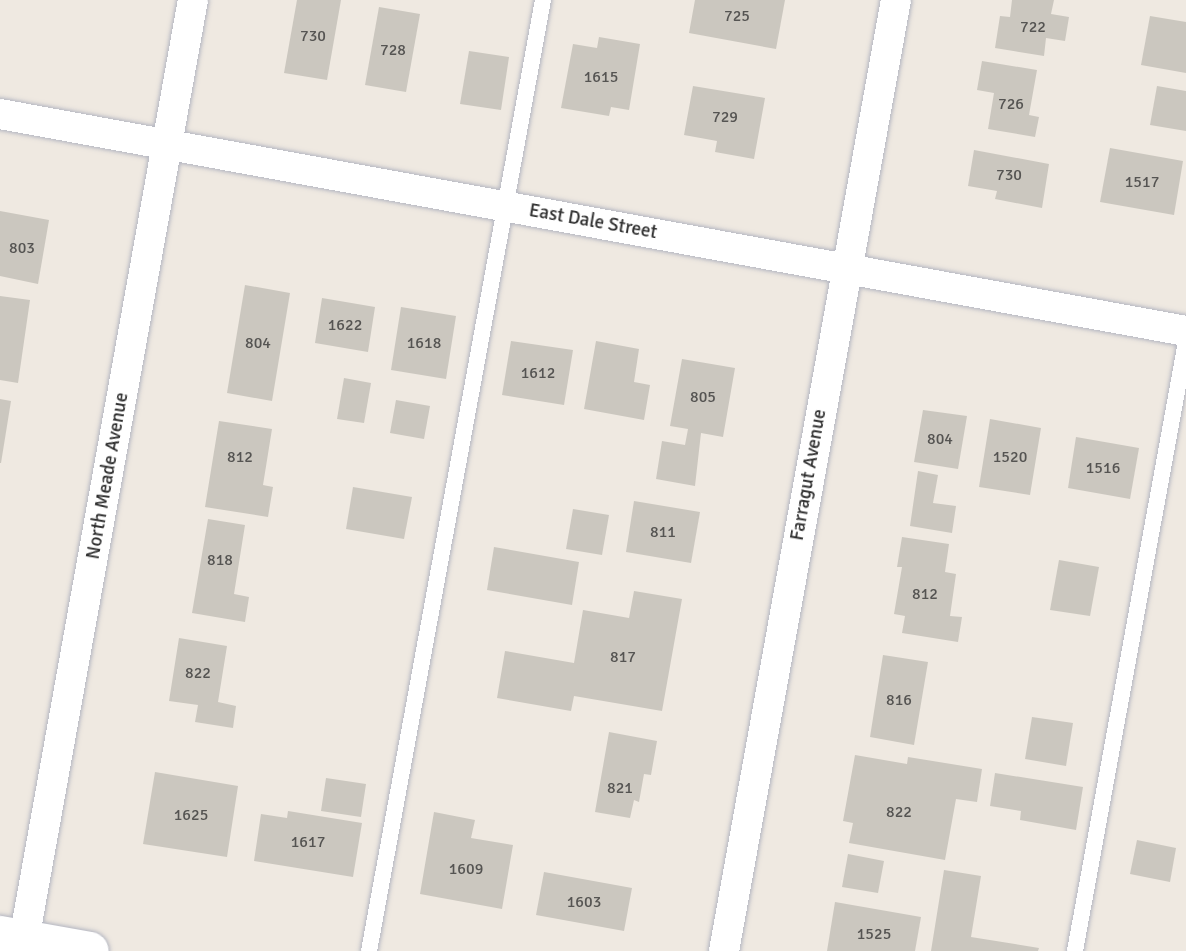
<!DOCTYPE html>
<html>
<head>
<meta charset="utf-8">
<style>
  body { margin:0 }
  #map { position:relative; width:1186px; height:951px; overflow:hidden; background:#efe9e1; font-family:Signika,sans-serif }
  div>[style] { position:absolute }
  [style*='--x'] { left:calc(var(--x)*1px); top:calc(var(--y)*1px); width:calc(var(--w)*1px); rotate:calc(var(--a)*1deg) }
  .building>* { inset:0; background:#cbc7bf }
  .roads { filter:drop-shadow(0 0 2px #b4b6c1) drop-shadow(0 0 2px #b4b6c1) }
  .service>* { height:16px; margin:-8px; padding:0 8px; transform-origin:8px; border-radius:8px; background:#fff }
  .minor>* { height:30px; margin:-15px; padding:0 15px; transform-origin:15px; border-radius:15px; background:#fff }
  .tertiary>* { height:38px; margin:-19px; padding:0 19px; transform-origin:19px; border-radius:19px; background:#fff }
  span { translate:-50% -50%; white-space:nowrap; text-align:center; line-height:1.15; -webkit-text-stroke:5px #fff; paint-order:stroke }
  .number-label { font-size:16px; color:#555452 }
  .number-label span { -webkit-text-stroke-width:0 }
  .street-label { font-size:19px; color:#2e2e2e }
</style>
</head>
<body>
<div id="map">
  <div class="building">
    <div style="clip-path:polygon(297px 0,341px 0,327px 80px,284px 73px)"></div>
    <div style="clip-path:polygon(695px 0,785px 0,776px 49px,689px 33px)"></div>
    <div style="clip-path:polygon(1012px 0,1054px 0,1051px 14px,1069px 17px,1065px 41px,1046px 38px,1044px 56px,995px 48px,1000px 16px,1010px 17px)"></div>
    <div style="clip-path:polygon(379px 7px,420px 14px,406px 92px,365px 85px)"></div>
    <div style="clip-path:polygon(1150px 16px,1186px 22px,1186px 73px,1141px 65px)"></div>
    <div style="clip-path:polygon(599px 37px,640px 44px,629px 110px,611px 107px,609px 116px,561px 108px,573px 44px,597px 48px)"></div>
    <div style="clip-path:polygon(469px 51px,509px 57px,501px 110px,460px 104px)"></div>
    <div style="clip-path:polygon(982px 61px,1037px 70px,1029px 115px,1039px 117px,1035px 137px,988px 129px,994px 93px,977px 90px)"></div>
    <div style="clip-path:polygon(693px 86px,765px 98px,754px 159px,715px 152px,717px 141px,684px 135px)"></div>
    <div style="clip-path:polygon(1157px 86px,1186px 91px,1186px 131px,1150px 125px)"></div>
    <div style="clip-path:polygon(1110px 148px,1183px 161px,1174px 215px,1100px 202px)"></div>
    <div style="clip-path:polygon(974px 150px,1049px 164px,1042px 208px,995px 199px,997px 191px,968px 186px)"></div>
    <div style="clip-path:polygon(0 211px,49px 220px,38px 284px,0 276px)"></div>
    <div style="clip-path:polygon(245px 285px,290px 293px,272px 401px,227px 393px)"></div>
    <div style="clip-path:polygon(0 296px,30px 300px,18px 383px,0 380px)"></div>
    <div style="clip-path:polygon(322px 298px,375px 307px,368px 352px,315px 343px)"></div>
    <div style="clip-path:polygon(401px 307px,456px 316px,446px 379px,391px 370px)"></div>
    <div style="clip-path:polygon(511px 341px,573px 350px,564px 405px,502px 395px)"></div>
    <div style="clip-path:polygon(596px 341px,639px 349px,634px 382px,650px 385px,644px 420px,584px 409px)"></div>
    <div style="clip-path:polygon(682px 359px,735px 368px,723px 437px,701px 433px,695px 486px,656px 479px,662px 441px,685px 445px,688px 429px,670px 426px)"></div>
    <div style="clip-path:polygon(344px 378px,371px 383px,364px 423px,337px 419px)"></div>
    <div style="clip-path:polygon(0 399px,11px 401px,1px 463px,0 463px)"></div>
    <div style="clip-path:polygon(396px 400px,430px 406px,424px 439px,390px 433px)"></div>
    <div style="clip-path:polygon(923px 410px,967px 416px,958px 469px,914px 462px)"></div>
    <div style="clip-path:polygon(990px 419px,1041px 428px,1030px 495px,979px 487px)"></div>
    <div style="clip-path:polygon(219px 421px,272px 429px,263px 485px,273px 487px,268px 517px,205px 507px)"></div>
    <div style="clip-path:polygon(1076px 437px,1139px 448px,1130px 499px,1068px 488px)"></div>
    <div style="clip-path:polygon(918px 471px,938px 475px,933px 503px,956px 506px,952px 533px,910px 526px)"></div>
    <div style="clip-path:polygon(353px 487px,412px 497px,404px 539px,346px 529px)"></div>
    <div style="clip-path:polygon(634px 501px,700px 512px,691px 563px,626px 552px)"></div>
    <div style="clip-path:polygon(573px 509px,609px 515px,602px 555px,566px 549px)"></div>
    <div style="clip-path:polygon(208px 519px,245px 525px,234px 594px,249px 597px,245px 622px,192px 613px)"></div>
    <div style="clip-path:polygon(902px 537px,949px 544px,945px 572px,956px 574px,950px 616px,962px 617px,958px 642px,902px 633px,905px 616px,894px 614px,902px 567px,897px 567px)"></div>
    <div style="clip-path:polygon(494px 547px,579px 562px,572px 605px,487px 590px)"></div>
    <div style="clip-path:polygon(1059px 560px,1099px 567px,1090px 616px,1050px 610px)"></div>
    <div style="clip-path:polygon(634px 591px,682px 599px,662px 711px,574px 696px,571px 711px,497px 698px,505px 651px,574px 663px,583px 610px,629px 618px)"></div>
    <div style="clip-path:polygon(179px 638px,227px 646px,218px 702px,236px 706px,233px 728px,195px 722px,198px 705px,169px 701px)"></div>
    <div style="clip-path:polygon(883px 655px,928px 662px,914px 745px,870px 737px)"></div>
    <div style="clip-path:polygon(1032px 717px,1073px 723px,1066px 766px,1025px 759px)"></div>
    <div style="clip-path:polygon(609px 732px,657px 741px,651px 775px,644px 774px,639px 802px,634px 800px,630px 818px,595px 812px)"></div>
    <div style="clip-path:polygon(855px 755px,907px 764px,908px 757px,982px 769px,977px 802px,956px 799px,945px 860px,849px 843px,853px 823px,843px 821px)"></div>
    <div style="clip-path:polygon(155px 772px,238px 786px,227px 857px,143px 844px)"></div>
    <div style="clip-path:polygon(995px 773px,1083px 787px,1076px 830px,1020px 820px,1021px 811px,990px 806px)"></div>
    <div style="clip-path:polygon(326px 778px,366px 784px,361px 817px,321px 811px)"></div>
    <div style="clip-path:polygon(288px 811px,362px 823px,353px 877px,254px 861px,261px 814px,287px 818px)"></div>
    <div style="clip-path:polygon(434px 812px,475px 820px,471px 838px,513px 845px,502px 909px,420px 894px)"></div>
    <div style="clip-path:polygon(1137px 840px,1176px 848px,1170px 882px,1130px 874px)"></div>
    <div style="clip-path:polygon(848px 854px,884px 861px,878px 893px,842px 887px)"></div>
    <div style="clip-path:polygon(944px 870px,981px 876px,971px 937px,1039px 948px,1038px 951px,931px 951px)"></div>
    <div style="clip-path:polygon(544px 872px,632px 888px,624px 931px,536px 915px)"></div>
    <div style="clip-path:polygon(835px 902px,921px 917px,915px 951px,827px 951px)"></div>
  </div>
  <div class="roads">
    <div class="service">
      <div style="--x:369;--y:951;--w:967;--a:-79.63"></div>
      <div style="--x:1075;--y:951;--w:619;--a:-79.67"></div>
    </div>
    <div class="minor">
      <div style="--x:0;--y:114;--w:1206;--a:10.37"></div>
      <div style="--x:22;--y:951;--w:966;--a:-79.81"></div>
      <div style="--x:724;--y:951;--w:966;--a:-79.75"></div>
    </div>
    <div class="tertiary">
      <div style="--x:0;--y:935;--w:91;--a:10.1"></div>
    </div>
  </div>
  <div class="number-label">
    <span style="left:737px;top:16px">725</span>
    <span style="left:1033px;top:27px">722</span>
    <span style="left:313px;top:36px">730</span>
    <span style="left:393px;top:50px">728</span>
    <span style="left:601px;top:77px">1615</span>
    <span style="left:1011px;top:104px">726</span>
    <span style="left:725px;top:117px">729</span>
    <span style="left:1009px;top:175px">730</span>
    <span style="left:1142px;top:182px">1517</span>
    <span style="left:22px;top:248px">803</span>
    <span style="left:345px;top:325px">1622</span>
    <span style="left:258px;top:343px">804</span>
    <span style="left:424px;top:343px">1618</span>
    <span style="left:538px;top:373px">1612</span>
    <span style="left:703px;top:397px">805</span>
    <span style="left:940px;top:439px">804</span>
    <span style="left:240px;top:457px">812</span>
    <span style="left:1010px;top:457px">1520</span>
    <span style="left:1103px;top:468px">1516</span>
    <span style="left:663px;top:532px">811</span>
    <span style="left:220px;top:560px">818</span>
    <span style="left:925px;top:594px">812</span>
    <span style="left:623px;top:657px">817</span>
    <span style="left:198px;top:673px">822</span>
    <span style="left:899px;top:700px">816</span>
    <span style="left:620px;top:788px">821</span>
    <span style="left:899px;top:812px">822</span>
    <span style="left:191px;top:815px">1625</span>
    <span style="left:308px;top:842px">1617</span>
    <span style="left:466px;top:869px">1609</span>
    <span style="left:584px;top:902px">1603</span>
    <span style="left:874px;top:934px">1525</span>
  </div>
  <div class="street-label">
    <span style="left:593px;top:222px;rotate:10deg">East Dale Street</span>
    <span style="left:809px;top:475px;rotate:-80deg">Farragut Avenue</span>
    <span style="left:108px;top:476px;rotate:-80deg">North Meade Avenue</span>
  </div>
</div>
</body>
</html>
